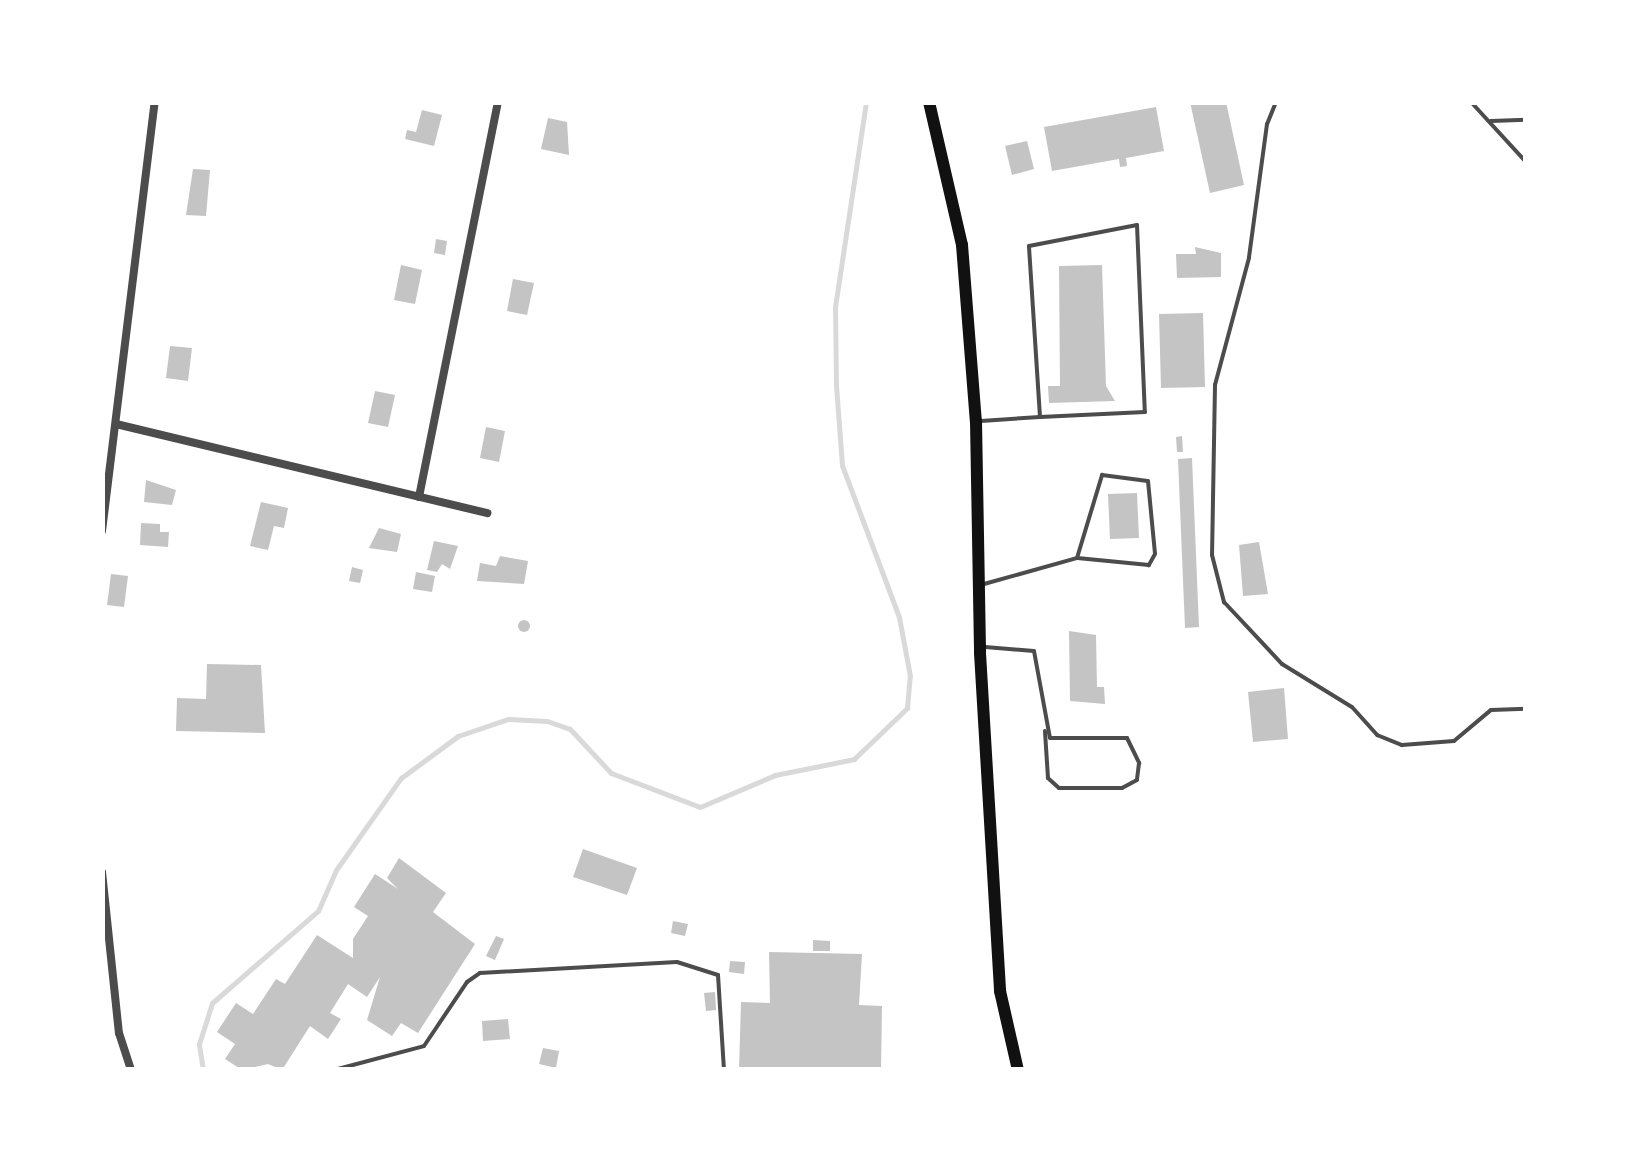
<!DOCTYPE html>
<html>
<head>
<meta charset="utf-8">
<style>
  body { margin:0 }
  #map { position:relative; width:1628px; height:1172px; overflow:hidden; background:#fff; font-family:"Fira Sans Condensed",sans-serif }
  div>[style] { position:absolute }
  [style*='--x'] { left:calc(var(--x)*1px); top:calc(var(--y)*1px); width:calc(var(--w)*1px); rotate:calc(var(--a)*1deg) }
  .stream>* { height:5px; margin:-2.5px; padding:0 2.5px; transform-origin:2.5px; border-radius:2.5px; background:#d9d9d9 }
  .building>* { inset:0; background:#c4c4c4 }
  .round { border-radius:50% }
  .service>* { height:4px; margin:-2px; padding:0 2px; transform-origin:2px; border-radius:2px; background:#4c4c4c }
  .minor>* { height:8px; margin:-4px; padding:0 4px; transform-origin:4px; border-radius:4px; background:#4c4c4c }
  .primary>* { height:12px; margin:-6px; padding:0 6px; transform-origin:6px; border-radius:6px; background:#111 }
  span { translate:-50% -50%; white-space:nowrap; text-align:center; line-height:1.15; -webkit-text-stroke:9px #fff; paint-order:stroke }
  .frame { position:absolute; inset:0; border:105px solid #fff; pointer-events:none }
</style>
</head>
<body>
<div id="map">
  <div class="stream">
    <div style="--x:203;--y:1070;--w:26;--a:-99"></div>
    <div style="--x:199;--y:1044;--w:43;--a:-72.4"></div>
    <div style="--x:212;--y:1003;--w:140;--a:-41"></div>
    <div style="--x:318;--y:911;--w:45;--a:-66.3"></div>
    <div style="--x:336;--y:870;--w:113;--a:-54.8"></div>
    <div style="--x:401;--y:778;--w:71;--a:-36.4"></div>
    <div style="--x:458;--y:736;--w:53;--a:-18.8"></div>
    <div style="--x:508;--y:719;--w:39;--a:3"></div>
    <div style="--x:547;--y:721;--w:24;--a:19"></div>
    <div style="--x:570;--y:729;--w:60;--a:47"></div>
    <div style="--x:611;--y:773;--w:95;--a:20.9"></div>
    <div style="--x:700;--y:807;--w:82;--a:-23.1"></div>
    <div style="--x:775;--y:775;--w:81;--a:-11.4"></div>
    <div style="--x:854;--y:759;--w:74;--a:-43.9"></div>
    <div style="--x:907;--y:708;--w:32;--a:-85"></div>
    <div style="--x:910;--y:676;--w:60;--a:-100.6"></div>
    <div style="--x:899;--y:617;--w:162;--a:-110.6"></div>
    <div style="--x:842;--y:465;--w:80;--a:-94.3"></div>
    <div style="--x:836;--y:385;--w:78;--a:-90.7"></div>
    <div style="--x:835;--y:307;--w:207;--a:-81.4"></div>
  </div>
  <div class="building">
    <div style="clip-path:polygon(1190px 102px,1226px 102px,1244px 185px,1210px 193px)"></div>
    <div style="clip-path:polygon(1156px 107px,1164px 151px,1126px 158px,1127px 166px,1120px 167px,1119px 159px,1052px 171px,1044px 127px)"></div>
    <div style="clip-path:polygon(422px 110px,442px 115px,434px 146px,405px 139px,407px 130px,416px 132px)"></div>
    <div style="clip-path:polygon(548px 118px,567px 122px,569px 155px,541px 149px)"></div>
    <div style="clip-path:polygon(1027px 141px,1034px 169px,1012px 175px,1005px 146px)"></div>
    <div style="clip-path:polygon(193px 169px,210px 170px,206px 216px,186px 215px)"></div>
    <div style="clip-path:polygon(436px 239px,447px 241px,445px 255px,434px 253px)"></div>
    <div style="clip-path:polygon(1195px 247px,1221px 253px,1221px 277px,1177px 278px,1176px 254px,1196px 254px)"></div>
    <div style="clip-path:polygon(401px 265px,422px 270px,415px 304px,394px 300px)"></div>
    <div style="clip-path:polygon(1102px 265px,1106px 386px,1115px 401px,1049px 403px,1048px 386px,1060px 386px,1059px 266px)"></div>
    <div style="clip-path:polygon(513px 279px,534px 283px,527px 315px,507px 311px)"></div>
    <div style="clip-path:polygon(1203px 313px,1205px 387px,1161px 388px,1159px 314px)"></div>
    <div style="clip-path:polygon(170px 346px,192px 348px,188px 381px,166px 378px)"></div>
    <div style="clip-path:polygon(375px 391px,395px 395px,388px 427px,368px 423px)"></div>
    <div style="clip-path:polygon(486px 427px,505px 431px,499px 462px,480px 458px)"></div>
    <div style="clip-path:polygon(1182px 436px,1183px 452px,1177px 452px,1176px 437px)"></div>
    <div style="clip-path:polygon(1192px 458px,1199px 627px,1185px 628px,1178px 459px)"></div>
    <div style="clip-path:polygon(146px 480px,176px 490px,172px 505px,144px 502px)"></div>
    <div style="clip-path:polygon(1137px 493px,1139px 538px,1110px 539px,1108px 494px)"></div>
    <div style="clip-path:polygon(261px 502px,288px 508px,284px 528px,274px 526px,268px 550px,250px 546px)"></div>
    <div style="clip-path:polygon(141px 523px,160px 524px,160px 532px,169px 532px,168px 547px,140px 545px)"></div>
    <div style="clip-path:polygon(379px 528px,401px 534px,397px 552px,369px 548px)"></div>
    <div style="clip-path:polygon(434px 541px,458px 546px,450px 569px,442px 564px,437px 572px,427px 570px)"></div>
    <div style="clip-path:polygon(1259px 542px,1268px 594px,1243px 596px,1239px 545px)"></div>
    <div style="clip-path:polygon(500px 556px,528px 561px,524px 584px,477px 581px,480px 563px,496px 566px)"></div>
    <div style="clip-path:polygon(352px 567px,363px 570px,360px 583px,349px 581px)"></div>
    <div style="clip-path:polygon(416px 572px,435px 576px,432px 592px,413px 589px)"></div>
    <div style="clip-path:polygon(111px 574px,128px 576px,124px 607px,107px 605px)"></div>
    <div class="round" style="left:518px;top:620px;width:12px;height:12px"></div>
    <div style="clip-path:polygon(1069px 631px,1096px 635px,1097px 687px,1104px 687px,1105px 704px,1070px 701px)"></div>
    <div style="clip-path:polygon(207px 664px,261px 665px,265px 733px,176px 731px,177px 698px,206px 699px)"></div>
    <div style="clip-path:polygon(1284px 688px,1288px 739px,1253px 742px,1248px 692px)"></div>
    <div style="clip-path:polygon(583px 849px,637px 868px,627px 895px,573px 877px)"></div>
    <div style="clip-path:polygon(399px 858px,446px 893px,433px 912px,475px 944px,418px 1033px,401px 1023px,392px 1036px,367px 1020px,380px 977px,367px 997px,348px 984px,330px 1013px,341px 1019px,328px 1039px,310px 1026px,282px 1070px,268px 1064px,242px 1070px,225px 1059px,235px 1044px,217px 1032px,236px 1003px,253px 1014px,276px 979px,285px 984px,317px 935px,353px 958px,353px 939px,368px 916px,354px 907px,375px 874px,398px 889px,387px 878px)"></div>
    <div style="clip-path:polygon(673px 921px,688px 924px,685px 936px,671px 933px)"></div>
    <div style="clip-path:polygon(496px 936px,504px 939px,495px 960px,486px 956px)"></div>
    <div style="clip-path:polygon(813px 940px,830px 941px,830px 951px,813px 951px)"></div>
    <div style="clip-path:polygon(769px 952px,862px 954px,859px 1005px,882px 1006px,881px 1070px,739px 1070px,741px 1002px,770px 1003px)"></div>
    <div style="clip-path:polygon(730px 961px,745px 962px,744px 974px,729px 972px)"></div>
    <div style="clip-path:polygon(715px 992px,716px 1010px,706px 1011px,704px 993px)"></div>
    <div style="clip-path:polygon(508px 1019px,510px 1039px,483px 1041px,482px 1021px)"></div>
    <div style="clip-path:polygon(543px 1048px,559px 1051px,556px 1068px,539px 1064px)"></div>
  </div>
  <div class="service">
    <div style="--x:1276;--y:102;--w:24;--a:112"></div>
    <div style="--x:1267;--y:124;--w:135;--a:97.7"></div>
    <div style="--x:1249;--y:258;--w:131;--a:105"></div>
    <div style="--x:1215;--y:385;--w:170;--a:91"></div>
    <div style="--x:1212;--y:555;--w:49;--a:75.7"></div>
    <div style="--x:1224;--y:602;--w:85;--a:46.9"></div>
    <div style="--x:1282;--y:664;--w:82;--a:31.6"></div>
    <div style="--x:1352;--y:707;--w:38;--a:48"></div>
    <div style="--x:1377;--y:735;--w:27;--a:22"></div>
    <div style="--x:1402;--y:745;--w:52;--a:-4.4"></div>
    <div style="--x:1454;--y:741;--w:48;--a:-40"></div>
    <div style="--x:1491;--y:710;--w:35;--a:-2"></div>
    <div style="--x:1471;--y:102;--w:81;--a:47.5"></div>
    <div style="--x:1491;--y:121;--w:35;--a:-2"></div>
    <div style="--x:981;--y:421;--w:59;--a:-3.9"></div>
    <div style="--x:1040;--y:417;--w:171;--a:-93.7"></div>
    <div style="--x:1029;--y:246;--w:110;--a:-11"></div>
    <div style="--x:1137;--y:225;--w:187;--a:87.6"></div>
    <div style="--x:1145;--y:412;--w:105;--a:177.3"></div>
    <div style="--x:984;--y:584;--w:97;--a:-15.6"></div>
    <div style="--x:1077;--y:558;--w:87;--a:-73.2"></div>
    <div style="--x:1102;--y:475;--w:46;--a:7.4"></div>
    <div style="--x:1148;--y:481;--w:73;--a:84.5"></div>
    <div style="--x:1155;--y:554;--w:13;--a:119"></div>
    <div style="--x:1149;--y:565;--w:72;--a:-174.4"></div>
    <div style="--x:985;--y:647;--w:49;--a:4.7"></div>
    <div style="--x:1034;--y:651;--w:88;--a:79.6"></div>
    <div style="--x:1050;--y:738;--w:77;--a:0"></div>
    <div style="--x:1127;--y:738;--w:28;--a:64"></div>
    <div style="--x:1139;--y:763;--w:17;--a:97"></div>
    <div style="--x:1137;--y:780;--w:17;--a:152"></div>
    <div style="--x:1122;--y:788;--w:63;--a:180"></div>
    <div style="--x:1059;--y:788;--w:15;--a:-138"></div>
    <div style="--x:1048;--y:778;--w:47;--a:-93.7"></div>
    <div style="--x:334;--y:1070;--w:93;--a:-14.9"></div>
    <div style="--x:424;--y:1046;--w:77;--a:-56.1"></div>
    <div style="--x:467;--y:982;--w:16;--a:-35"></div>
    <div style="--x:480;--y:973;--w:197;--a:-3.2"></div>
    <div style="--x:677;--y:962;--w:43;--a:17.6"></div>
    <div style="--x:718;--y:975;--w:95;--a:86.4"></div>
  </div>
  <div class="minor">
    <div style="--x:116;--y:424;--w:382;--a:13.5"></div>
    <div style="--x:419;--y:497;--w:403;--a:-78.7"></div>
    <div style="--x:102;--y:531;--w:432;--a:-83"></div>
    <div style="--x:102;--y:872;--w:162;--a:84"></div>
    <div style="--x:119;--y:1033;--w:39;--a:72"></div>
  </div>
  <div class="primary">
    <div style="--x:929;--y:102;--w:147;--a:77"></div>
    <div style="--x:962;--y:245;--w:177;--a:85.5"></div>
    <div style="--x:976;--y:421;--w:232;--a:89"></div>
    <div style="--x:980;--y:653;--w:339;--a:86.6"></div>
    <div style="--x:1000;--y:991;--w:81;--a:77.2"></div>
  </div>
  <div class="frame"></div>
</div>
</body>
</html>
